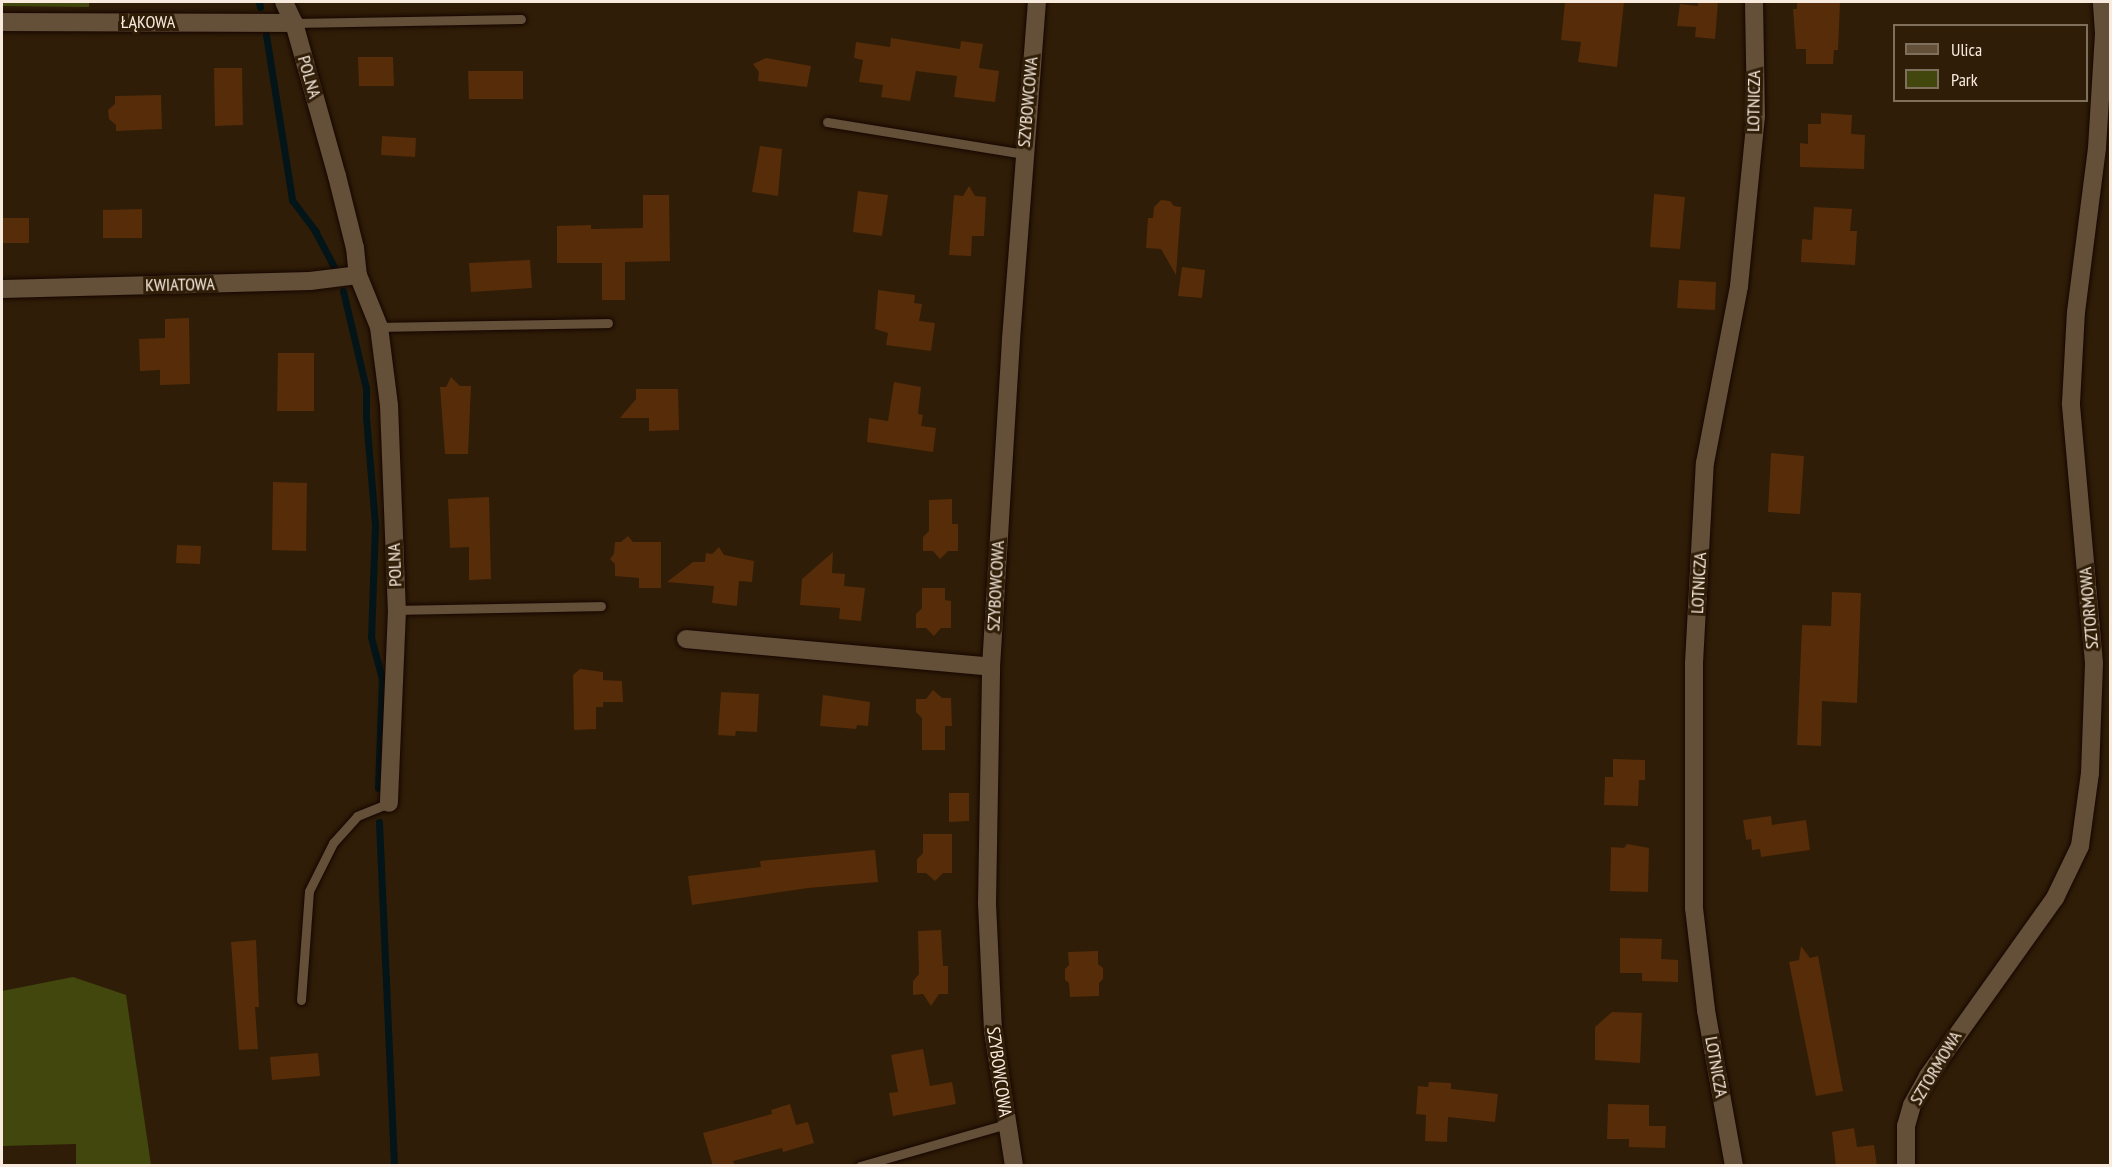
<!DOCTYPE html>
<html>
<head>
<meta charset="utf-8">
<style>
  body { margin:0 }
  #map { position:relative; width:2112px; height:1167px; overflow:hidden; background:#2f1d07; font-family:"PT Sans Narrow",sans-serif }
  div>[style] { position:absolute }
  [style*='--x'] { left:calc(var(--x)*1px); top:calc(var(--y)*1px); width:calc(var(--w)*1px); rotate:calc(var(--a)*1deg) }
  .green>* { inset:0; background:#42480d }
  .stream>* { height:7px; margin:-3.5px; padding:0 3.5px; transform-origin:3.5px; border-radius:3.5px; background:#031518 }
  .building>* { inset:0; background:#572c09 }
  .roads { filter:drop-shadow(0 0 2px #160600) drop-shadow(0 0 2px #160600) }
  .lane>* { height:9px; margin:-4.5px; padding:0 4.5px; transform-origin:4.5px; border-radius:4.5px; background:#644f39 }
  .street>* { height:18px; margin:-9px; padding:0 9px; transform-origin:9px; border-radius:9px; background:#644f39 }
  span { translate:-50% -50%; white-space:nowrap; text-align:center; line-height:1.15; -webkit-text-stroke:6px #2f1d07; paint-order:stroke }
  .street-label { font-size:18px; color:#f8ebde }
  .frame { position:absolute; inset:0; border:3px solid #f8ebde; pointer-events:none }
  .legend { position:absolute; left:1893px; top:24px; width:195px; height:78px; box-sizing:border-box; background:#2f1d07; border:2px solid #7f6f5d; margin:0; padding:8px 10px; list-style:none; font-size:18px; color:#f8ebde }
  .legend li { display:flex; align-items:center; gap:12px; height:30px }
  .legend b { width:30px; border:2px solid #7f6f5d }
</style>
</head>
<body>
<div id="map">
  <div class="green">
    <div style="clip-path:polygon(2px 2px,89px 2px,89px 7px,2px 6px)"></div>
    <div style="clip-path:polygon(73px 977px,126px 995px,151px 1165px,76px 1165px,76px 1144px,2px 1146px,2px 991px)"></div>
  </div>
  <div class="stream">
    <div style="--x:259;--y:2;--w:5;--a:79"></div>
    <div style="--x:266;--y:35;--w:167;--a:81"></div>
    <div style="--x:292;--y:200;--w:39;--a:53"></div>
    <div style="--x:315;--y:231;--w:40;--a:62"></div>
    <div style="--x:343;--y:291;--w:100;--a:76.7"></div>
    <div style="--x:366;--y:388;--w:29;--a:90"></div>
    <div style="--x:366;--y:417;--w:108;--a:85.2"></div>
    <div style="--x:375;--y:525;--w:112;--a:92"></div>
    <div style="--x:371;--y:637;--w:43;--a:75.3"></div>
    <div style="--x:382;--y:679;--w:109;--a:92.1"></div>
    <div style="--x:379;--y:822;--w:344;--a:87.5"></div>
  </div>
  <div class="building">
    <div style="clip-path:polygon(1565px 2px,1624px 2px,1617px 67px,1578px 62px,1581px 42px,1561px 40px)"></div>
    <div style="clip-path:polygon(1698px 2px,1718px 2px,1715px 39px,1695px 37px,1696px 27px,1677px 26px,1680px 4px,1698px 6px)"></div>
    <div style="clip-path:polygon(1797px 2px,1840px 2px,1838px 50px,1834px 50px,1833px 64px,1806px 64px,1806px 49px,1796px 49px,1793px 9px,1797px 9px)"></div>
    <div style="clip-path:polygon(891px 38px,960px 49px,961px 41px,983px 44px,979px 68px,999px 71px,995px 102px,954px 97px,957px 76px,916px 71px,910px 101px,881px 97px,883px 85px,859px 82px,863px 60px,854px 58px,856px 42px,890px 47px)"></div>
    <div style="clip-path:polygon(358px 57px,393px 57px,394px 86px,359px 86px)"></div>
    <div style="clip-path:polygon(766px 58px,811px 66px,807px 87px,758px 81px,759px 72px,753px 64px)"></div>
    <div style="clip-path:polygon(214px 68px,242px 68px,243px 125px,215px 126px)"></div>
    <div style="clip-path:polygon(468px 71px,523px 71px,523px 99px,469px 99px)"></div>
    <div style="clip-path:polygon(161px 95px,162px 129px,116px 131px,116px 125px,109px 119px,108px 110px,115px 104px,115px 96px)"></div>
    <div style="clip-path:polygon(1821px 113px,1852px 115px,1851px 134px,1865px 135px,1864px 169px,1800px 167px,1800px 143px,1808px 144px,1808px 124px,1821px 124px)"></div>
    <div style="clip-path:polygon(382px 136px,416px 138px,415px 157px,381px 155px)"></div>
    <div style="clip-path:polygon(760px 146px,782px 149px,778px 196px,752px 192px)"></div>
    <div style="clip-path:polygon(969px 186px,975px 196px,986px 197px,984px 236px,972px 236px,971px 256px,949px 255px,954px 195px,963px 196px)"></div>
    <div style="clip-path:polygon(858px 191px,888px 195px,882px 236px,853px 232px)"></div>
    <div style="clip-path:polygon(1654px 194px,1685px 197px,1680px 249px,1650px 247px)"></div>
    <div style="clip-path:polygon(643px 195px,669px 195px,670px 261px,625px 262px,625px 300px,602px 300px,602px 263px,557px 263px,557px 226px,591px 225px,591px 229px,643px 228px)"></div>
    <div style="clip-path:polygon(1161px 200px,1170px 201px,1174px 206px,1181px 207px,1176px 275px,1161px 249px,1146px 248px,1148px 218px,1153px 218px,1154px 207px)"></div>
    <div style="clip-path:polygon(1814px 207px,1852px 209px,1850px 231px,1857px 231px,1855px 265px,1801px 262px,1802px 239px,1812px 240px)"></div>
    <div style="clip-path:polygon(142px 209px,142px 238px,103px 238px,103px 210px)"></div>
    <div style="clip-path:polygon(2px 218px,29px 218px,29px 243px,2px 243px)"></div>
    <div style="clip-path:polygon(530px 260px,532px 288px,471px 292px,469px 263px)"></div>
    <div style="clip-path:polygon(1182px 267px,1205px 270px,1202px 298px,1178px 296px)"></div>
    <div style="clip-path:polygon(1679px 280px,1716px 282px,1715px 310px,1677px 308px)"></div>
    <div style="clip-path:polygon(878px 290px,915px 295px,914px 303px,922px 304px,919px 321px,935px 323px,931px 351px,886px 345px,888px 333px,875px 329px)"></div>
    <div style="clip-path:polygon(189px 318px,190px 384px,160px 385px,160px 370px,140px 371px,139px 339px,165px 338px,165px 319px)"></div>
    <div style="clip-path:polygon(278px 353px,314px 353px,314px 411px,277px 411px)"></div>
    <div style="clip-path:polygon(451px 377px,460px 386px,471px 386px,468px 454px,445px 454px,440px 387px,446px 387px)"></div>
    <div style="clip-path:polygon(894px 382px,921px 387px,918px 414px,923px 415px,921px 426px,936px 428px,933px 452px,867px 442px,869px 418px,888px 421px)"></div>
    <div style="clip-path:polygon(636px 389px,678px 389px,679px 430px,649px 431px,649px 418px,620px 418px,636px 399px)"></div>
    <div style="clip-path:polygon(1771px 453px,1804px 456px,1800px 514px,1768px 512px)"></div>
    <div style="clip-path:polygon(273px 482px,307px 483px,306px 551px,272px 550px)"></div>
    <div style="clip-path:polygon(489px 497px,491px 579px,469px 580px,469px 547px,450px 548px,448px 499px)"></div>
    <div style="clip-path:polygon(952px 499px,952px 524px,958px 524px,958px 551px,948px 551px,940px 559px,933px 551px,923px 551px,923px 537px,929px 531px,929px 500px)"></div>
    <div style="clip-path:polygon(628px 536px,633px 542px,661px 542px,661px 588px,639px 588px,639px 578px,615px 576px,615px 564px,610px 559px,614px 554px,615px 542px,621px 542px)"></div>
    <div style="clip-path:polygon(177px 545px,201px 546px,200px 564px,176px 563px)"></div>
    <div style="clip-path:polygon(719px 547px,724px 555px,754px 561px,752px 582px,739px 581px,737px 606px,712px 603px,714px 586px,667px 582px,693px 562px,705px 562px,706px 553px,712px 554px)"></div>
    <div style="clip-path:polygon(833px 552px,832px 573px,845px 574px,844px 586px,865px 588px,861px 621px,839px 619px,840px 608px,800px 605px,802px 579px)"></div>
    <div style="clip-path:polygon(922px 588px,945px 588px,945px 600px,951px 601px,951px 628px,941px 628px,934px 636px,926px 628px,916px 628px,916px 614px,922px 608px)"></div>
    <div style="clip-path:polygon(1832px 592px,1861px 593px,1857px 703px,1822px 701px,1821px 746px,1797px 745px,1802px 625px,1831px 626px)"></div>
    <div style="clip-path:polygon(580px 669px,603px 672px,603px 680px,622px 681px,623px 702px,603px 702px,603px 707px,596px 707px,596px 729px,574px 730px,573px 675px)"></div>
    <div style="clip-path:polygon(933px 690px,942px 698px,951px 698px,952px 726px,945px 726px,945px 750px,922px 750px,922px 718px,916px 712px,916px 699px,926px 699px)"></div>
    <div style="clip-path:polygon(721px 692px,759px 694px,757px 732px,736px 731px,735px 736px,718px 735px)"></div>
    <div style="clip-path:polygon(823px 695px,870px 702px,868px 726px,857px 725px,856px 729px,820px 726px)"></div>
    <div style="clip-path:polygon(1613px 759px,1645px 760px,1645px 780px,1639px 780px,1638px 806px,1604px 805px,1605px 777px,1613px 777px)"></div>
    <div style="clip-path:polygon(949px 793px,969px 793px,969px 821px,949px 822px)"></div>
    <div style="clip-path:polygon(1771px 816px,1772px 825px,1806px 820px,1810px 850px,1761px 857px,1760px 849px,1752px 850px,1751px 839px,1746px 840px,1743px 820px)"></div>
    <div style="clip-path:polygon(923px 834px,952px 834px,952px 873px,943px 873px,935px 881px,926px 873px,917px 873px,917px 859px,923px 853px)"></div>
    <div style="clip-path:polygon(1627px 844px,1649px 848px,1648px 892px,1610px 891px,1611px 847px,1624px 848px)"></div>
    <div style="clip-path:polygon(875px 850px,878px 882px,808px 888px,692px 905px,688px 876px,761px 867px,760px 861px)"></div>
    <div style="clip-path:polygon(941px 930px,943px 966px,948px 966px,948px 994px,939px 994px,931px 1006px,923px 994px,913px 995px,913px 981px,919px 974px,918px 931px)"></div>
    <div style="clip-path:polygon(1620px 938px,1662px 939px,1661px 959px,1678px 960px,1678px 982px,1642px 981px,1642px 973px,1620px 973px)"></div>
    <div style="clip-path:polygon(256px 940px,259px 1007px,255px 1007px,258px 1049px,239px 1050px,231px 942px)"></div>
    <div style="clip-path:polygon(1801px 946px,1810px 958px,1818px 956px,1843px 1091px,1816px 1096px,1789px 962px,1799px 960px)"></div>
    <div style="clip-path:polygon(1098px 951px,1098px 964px,1103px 968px,1103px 979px,1099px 983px,1099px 996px,1070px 997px,1069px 983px,1065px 980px,1065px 969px,1069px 965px,1068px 952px)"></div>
    <div style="clip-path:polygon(1612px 1012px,1642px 1013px,1640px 1063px,1595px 1060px,1595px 1027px)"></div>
    <div style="clip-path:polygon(923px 1049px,930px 1086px,952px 1082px,956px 1104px,893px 1116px,889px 1093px,898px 1092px,891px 1055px)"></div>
    <div style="clip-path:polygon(318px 1053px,320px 1076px,272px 1080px,270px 1057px)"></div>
    <div style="clip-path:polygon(1429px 1082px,1451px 1083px,1451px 1089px,1498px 1094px,1495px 1122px,1448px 1117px,1447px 1142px,1425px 1141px,1426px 1115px,1416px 1114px,1418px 1086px,1428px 1087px)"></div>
    <div style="clip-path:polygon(790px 1104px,796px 1125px,808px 1122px,814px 1143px,783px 1152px,782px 1148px,733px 1161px,735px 1166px,713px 1166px,703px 1133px,772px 1114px,771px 1110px)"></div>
    <div style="clip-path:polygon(1608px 1104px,1649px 1105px,1649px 1126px,1666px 1126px,1665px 1148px,1629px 1147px,1629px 1139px,1607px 1139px)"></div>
    <div style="clip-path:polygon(1854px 1128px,1857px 1147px,1874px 1145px,1877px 1166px,1836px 1166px,1832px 1132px)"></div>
  </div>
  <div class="roads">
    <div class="lane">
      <div style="--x:294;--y:23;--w:227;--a:-1"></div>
      <div style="--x:827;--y:122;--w:200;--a:9.2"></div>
      <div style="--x:379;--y:327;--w:229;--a:-1"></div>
      <div style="--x:397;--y:610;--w:204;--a:-1.1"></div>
      <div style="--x:301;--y:1000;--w:109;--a:-85.8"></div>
      <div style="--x:309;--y:891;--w:54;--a:-63.4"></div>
      <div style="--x:333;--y:843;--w:36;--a:-48"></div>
      <div style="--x:357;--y:816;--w:35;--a:-22"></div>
      <div style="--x:860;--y:1166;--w:152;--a:-16"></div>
    </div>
    <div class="street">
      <div style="--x:284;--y:2;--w:23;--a:65"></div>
      <div style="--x:294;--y:23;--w:159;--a:74.3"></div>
      <div style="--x:337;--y:176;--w:74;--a:76"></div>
      <div style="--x:355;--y:248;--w:27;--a:84"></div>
      <div style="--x:358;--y:275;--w:56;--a:68"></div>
      <div style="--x:379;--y:327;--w:79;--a:82.7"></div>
      <div style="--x:389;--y:405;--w:205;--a:87.8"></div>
      <div style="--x:397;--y:610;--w:193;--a:92.4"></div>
      <div style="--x:2;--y:22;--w:292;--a:0.2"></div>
      <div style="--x:2;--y:289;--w:308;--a:-1.5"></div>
      <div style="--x:310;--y:281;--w:48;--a:-7.1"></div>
      <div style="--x:686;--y:639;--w:306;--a:5.2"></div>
      <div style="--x:1014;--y:1166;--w:137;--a:-98.8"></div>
      <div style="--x:993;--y:1031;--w:128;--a:-92.7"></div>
      <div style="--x:987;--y:903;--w:236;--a:-89"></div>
      <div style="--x:991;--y:667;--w:329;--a:-86.5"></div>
      <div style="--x:1011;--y:339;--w:338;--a:-85.6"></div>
      <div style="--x:1734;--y:1166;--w:158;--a:-100.2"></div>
      <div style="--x:1706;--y:1010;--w:103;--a:-96.7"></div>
      <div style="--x:1694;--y:908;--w:245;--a:-90"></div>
      <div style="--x:1694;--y:663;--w:200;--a:-86.9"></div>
      <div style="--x:1705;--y:463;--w:180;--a:-79.1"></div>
      <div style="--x:1739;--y:286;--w:170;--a:-84.3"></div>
      <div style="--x:1756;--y:117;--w:115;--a:-91"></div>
      <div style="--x:1906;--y:1166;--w:40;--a:-90"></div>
      <div style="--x:1906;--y:1126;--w:22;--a:-74"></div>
      <div style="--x:1912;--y:1105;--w:33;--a:-61"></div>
      <div style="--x:1928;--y:1076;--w:219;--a:-54.5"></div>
      <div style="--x:2055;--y:898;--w:58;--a:-64.3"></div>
      <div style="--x:2080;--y:846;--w:74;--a:-82.2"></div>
      <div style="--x:2090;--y:773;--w:110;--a:-87.9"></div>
      <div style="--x:2094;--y:663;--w:261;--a:-95.1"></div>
      <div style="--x:2071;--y:403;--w:91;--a:-86.9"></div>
      <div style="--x:2076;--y:312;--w:165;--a:-82.7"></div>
      <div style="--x:2097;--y:148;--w:115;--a:-86.5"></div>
      <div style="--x:2104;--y:33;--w:31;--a:-94"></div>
    </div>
  </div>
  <div class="street-label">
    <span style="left:148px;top:22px">ŁĄKOWA</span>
    <span style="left:309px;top:77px;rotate:74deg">POLNA</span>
    <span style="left:1754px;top:101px;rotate:-89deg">LOTNICZA</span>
    <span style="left:1028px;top:102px;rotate:-85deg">SZYBOWCOWA</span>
    <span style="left:180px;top:285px;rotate:-1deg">KWIATOWA</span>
    <span style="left:395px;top:565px;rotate:-92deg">POLNA</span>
    <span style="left:1699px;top:583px;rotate:-87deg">LOTNICZA</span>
    <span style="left:996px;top:586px;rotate:-87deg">SZYBOWCOWA</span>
    <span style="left:2089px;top:608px;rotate:-95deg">SZTORMOWA</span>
    <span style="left:1716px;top:1067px;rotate:80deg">LOTNICZA</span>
    <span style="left:1936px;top:1068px;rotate:-59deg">SZTORMOWA</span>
    <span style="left:999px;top:1072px;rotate:82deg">SZYBOWCOWA</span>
  </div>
  <div class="frame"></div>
  <ul class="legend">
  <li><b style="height:8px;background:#644f39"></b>Ulica</li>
  <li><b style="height:16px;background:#42480d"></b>Park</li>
  </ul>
</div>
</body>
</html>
